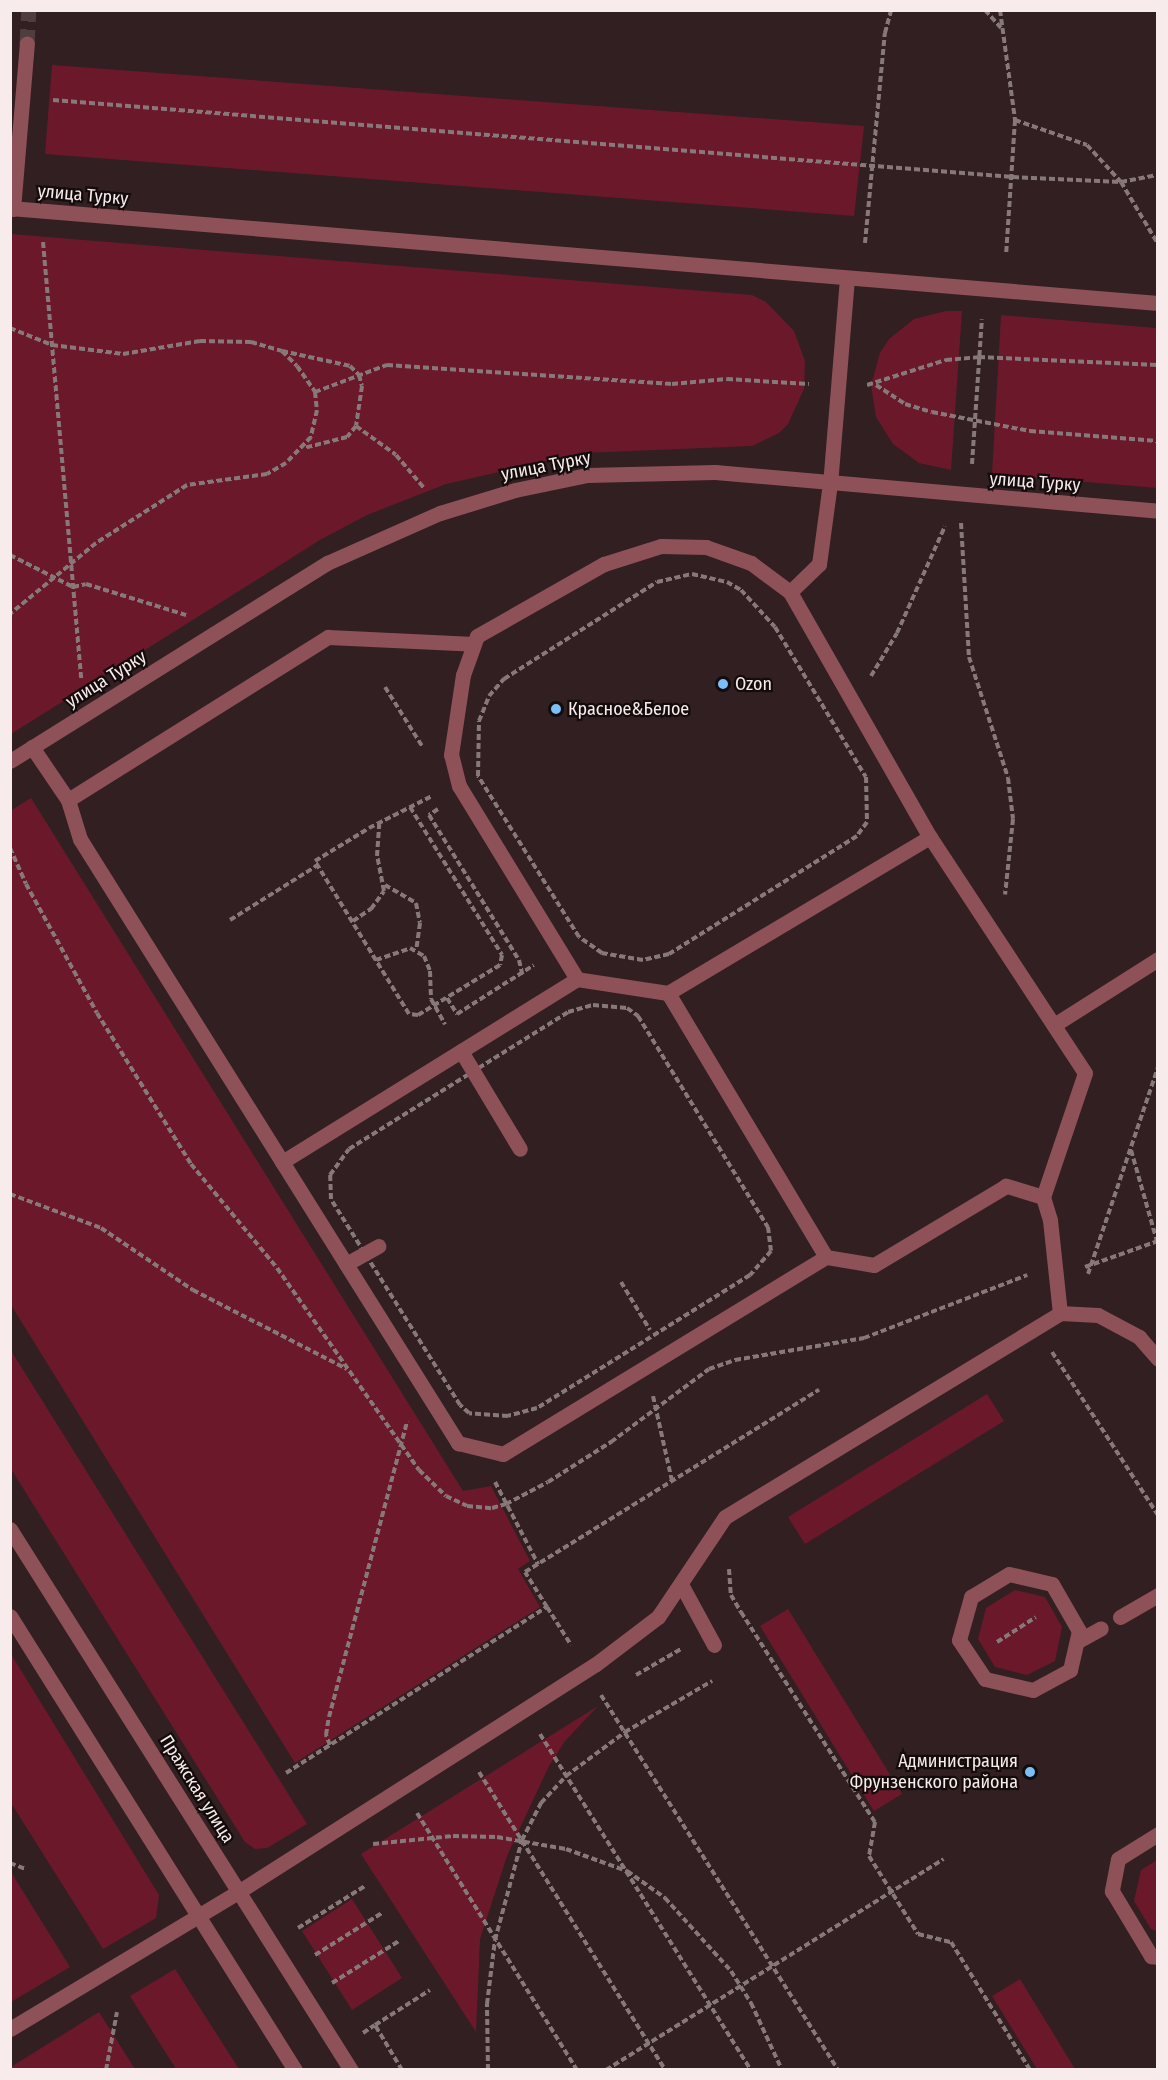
<!DOCTYPE html>
<html>
<head>
<meta charset="utf-8">
<style>
  body { margin:0 }
  #map { position:relative; width:1168px; height:2080px; overflow:hidden; background:#311f21; font-family:"Fira Sans Condensed",sans-serif }
  div>[style] { position:absolute }
  [style*='--x'] { left:calc(var(--x)*1px); top:calc(var(--y)*1px); width:calc(var(--w)*1px); rotate:calc(var(--a)*1deg) }
  .green>* { inset:0; background:#6b192a }
  .minor-tunnel>* { height:15px; margin-top:-7.5px; transform-origin:0; background:repeating-linear-gradient(90deg,#4f3e3f 0 15px,transparent 0 23px) }
  .path>* { height:4px; margin-top:-2px; transform-origin:0; background:repeating-linear-gradient(90deg,#877879 0 6px,transparent 0 9px) }
  .minor>* { height:15px; margin:-7.5px; padding:0 7.5px; transform-origin:7.5px; border-radius:7.5px; background:#8e5158 }
  .dots>* { width:16px; height:16px; translate:-50% -50%; box-sizing:border-box; border:3px solid #140c0c; border-radius:50% }
  span { translate:-50% -50%; white-space:nowrap; text-align:center; line-height:1.15; -webkit-text-stroke:4.5px #140c0c; paint-order:stroke }
  .street-label { font-size:18px; color:#f7ebeb }
  .poi-label { font-size:18px; color:#f7ebeb }
  .left { translate:0 -50%; text-align:left }
  .right { translate:-100% -50%; text-align:right }
  .frame { position:absolute; inset:0; border:12px solid #f7ebeb; pointer-events:none }
</style>
</head>
<body>
<div id="map">
  <div class="green">
    <div style="clip-path:polygon(52px 65px,864px 126px,854px 216px,45px 154px)"></div>
    <div style="clip-path:polygon(11px 234px,752px 295px,766px 302px,794px 331px,805px 361px,804px 389px,788px 424px,779px 433px,752px 446px,582px 453px,446px 484px,367px 515px,320px 540px,11px 734px)"></div>
    <div style="clip-path:polygon(946px 311px,962px 311px,951px 470px,919px 463px,893px 444px,876px 417px,871px 385px,880px 353px,889px 339px,914px 319px)"></div>
    <div style="clip-path:polygon(1001px 315px,1157px 328px,1157px 488px,992px 474px)"></div>
    <div style="clip-path:polygon(31px 798px,463px 1491px,491px 1486px,530px 1561px,518px 1569px,540px 1607px,295px 1763px,11px 1305px,10px 811px)"></div>
    <div style="clip-path:polygon(10px 1349px,307px 1824px,267px 1848px,255px 1849px,245px 1842px,11px 1469px)"></div>
    <div style="clip-path:polygon(987px 1394px,1004px 1421px,805px 1544px,788px 1517px)"></div>
    <div style="clip-path:polygon(1015px 1590px,1045px 1597px,1062px 1627px,1055px 1661px,1027px 1675px,995px 1667px,978px 1639px,986px 1608px)"></div>
    <div style="clip-path:polygon(788px 1609px,902px 1794px,874px 1811px,760px 1626px)"></div>
    <div style="clip-path:polygon(11px 1654px,159px 1895px,156px 1918px,103px 1949px,11px 1803px)"></div>
    <div style="clip-path:polygon(598px 1706px,565px 1741px,549px 1766px,507px 1856px,480px 1939px,476px 2032px,361px 1854px)"></div>
    <div style="clip-path:polygon(1157px 1860px,1157px 1931px,1151px 1929px,1134px 1901px,1141px 1870px)"></div>
    <div style="clip-path:polygon(11px 1872px,70px 1967px,11px 2002px,10px 2002px)"></div>
    <div style="clip-path:polygon(352px 1899px,402px 1978px,352px 2010px,302px 1931px)"></div>
    <div style="clip-path:polygon(175px 1969px,239px 2069px,176px 2069px,130px 1996px)"></div>
    <div style="clip-path:polygon(1020px 1979px,1075px 2069px,1037px 2069px,992px 1996px)"></div>
    <div style="clip-path:polygon(99px 2012px,135px 2069px,11px 2069px,11px 2067px)"></div>
  </div>
  <div class="minor-tunnel">
    <div style="--x:27;--y:44;--w:34;--a:-87"></div>
  </div>
  <div class="path">
    <div style="--x:985;--y:10;--w:24;--a:48"></div>
    <div style="--x:1000;--y:10;--w:111;--a:82.2"></div>
    <div style="--x:1015;--y:120;--w:135;--a:93.8"></div>
    <div style="--x:53;--y:100;--w:963;--a:4.59"></div>
    <div style="--x:1013;--y:177;--w:108;--a:2.7"></div>
    <div style="--x:1121;--y:182;--w:38;--a:-11"></div>
    <div style="--x:1015;--y:120;--w:76;--a:19.1"></div>
    <div style="--x:1087;--y:145;--w:50;--a:47.4"></div>
    <div style="--x:1121;--y:182;--w:72;--a:59.2"></div>
    <div style="--x:43;--y:242;--w:440;--a:85"></div>
    <div style="--x:865;--y:243;--w:211;--a:-84.6"></div>
    <div style="--x:885;--y:33;--w:24;--a:-75"></div>
    <div style="--x:10;--y:328;--w:45;--a:22"></div>
    <div style="--x:52;--y:345;--w:72;--a:7.2"></div>
    <div style="--x:123;--y:354;--w:78;--a:-9.6"></div>
    <div style="--x:200;--y:341;--w:51;--a:1.1"></div>
    <div style="--x:251;--y:342;--w:32;--a:16"></div>
    <div style="--x:282;--y:351;--w:21;--a:45"></div>
    <div style="--x:297;--y:366;--w:32;--a:55"></div>
    <div style="--x:315;--y:392;--w:18;--a:84"></div>
    <div style="--x:317;--y:410;--w:28;--a:103"></div>
    <div style="--x:311;--y:437;--w:36;--a:134"></div>
    <div style="--x:286;--y:463;--w:22;--a:150"></div>
    <div style="--x:267;--y:474;--w:81;--a:172.2"></div>
    <div style="--x:187;--y:485;--w:108;--a:147.5"></div>
    <div style="--x:96;--y:543;--w:112;--a:140.5"></div>
    <div style="--x:282;--y:351;--w:70;--a:12.4"></div>
    <div style="--x:350;--y:366;--w:13;--a:45"></div>
    <div style="--x:359;--y:375;--w:11;--a:75"></div>
    <div style="--x:362;--y:386;--w:40;--a:98.5"></div>
    <div style="--x:356;--y:426;--w:14;--a:129"></div>
    <div style="--x:347;--y:437;--w:44;--a:165.7"></div>
    <div style="--x:867;--y:385;--w:83;--a:-17.6"></div>
    <div style="--x:946;--y:360;--w:33;--a:-5"></div>
    <div style="--x:979;--y:357;--w:179;--a:2.6"></div>
    <div style="--x:876;--y:385;--w:35;--a:33"></div>
    <div style="--x:905;--y:404;--w:28;--a:17"></div>
    <div style="--x:932;--y:412;--w:100;--a:11"></div>
    <div style="--x:1030;--y:431;--w:128;--a:4.5"></div>
    <div style="--x:315;--y:392;--w:77;--a:-20.6"></div>
    <div style="--x:387;--y:365;--w:286;--a:3.8"></div>
    <div style="--x:672;--y:384;--w:55;--a:-5.2"></div>
    <div style="--x:727;--y:379;--w:82;--a:3.5"></div>
    <div style="--x:356;--y:426;--w:49;--a:35.9"></div>
    <div style="--x:396;--y:455;--w:43;--a:49.7"></div>
    <div style="--x:972;--y:464;--w:145;--a:-86.1"></div>
    <div style="--x:961;--y:523;--w:134;--a:86.6"></div>
    <div style="--x:969;--y:657;--w:127;--a:72.1"></div>
    <div style="--x:1008;--y:778;--w:41;--a:83"></div>
    <div style="--x:1013;--y:819;--w:76;--a:96"></div>
    <div style="--x:10;--y:555;--w:71;--a:26.9"></div>
    <div style="--x:73;--y:587;--w:13;--a:-13"></div>
    <div style="--x:86;--y:584;--w:105;--a:17.2"></div>
    <div style="--x:692;--y:574;--w:36;--a:13"></div>
    <div style="--x:727;--y:582;--w:16;--a:30"></div>
    <div style="--x:741;--y:590;--w:50;--a:47.4"></div>
    <div style="--x:775;--y:627;--w:175;--a:58.8"></div>
    <div style="--x:866;--y:777;--w:45;--a:88.7"></div>
    <div style="--x:867;--y:822;--w:17;--a:126"></div>
    <div style="--x:857;--y:836;--w:222;--a:147.9"></div>
    <div style="--x:669;--y:954;--w:27;--a:167"></div>
    <div style="--x:643;--y:960;--w:42;--a:-170.3"></div>
    <div style="--x:602;--y:953;--w:28;--a:-145"></div>
    <div style="--x:579;--y:937;--w:190;--a:-122.1"></div>
    <div style="--x:478;--y:776;--w:55;--a:-89"></div>
    <div style="--x:479;--y:721;--w:27;--a:-68"></div>
    <div style="--x:489;--y:696;--w:23;--a:-49"></div>
    <div style="--x:504;--y:679;--w:181;--a:-32.4"></div>
    <div style="--x:657;--y:582;--w:36;--a:-13"></div>
    <div style="--x:871;--y:676;--w:50;--a:-58.8"></div>
    <div style="--x:897;--y:633;--w:117;--a:-65.8"></div>
    <div style="--x:385;--y:687;--w:70;--a:57.9"></div>
    <div style="--x:410;--y:807;--w:174;--a:58.1"></div>
    <div style="--x:502;--y:955;--w:10;--a:101"></div>
    <div style="--x:500;--y:965;--w:96;--a:148.6"></div>
    <div style="--x:418;--y:1015;--w:9;--a:-174"></div>
    <div style="--x:409;--y:1014;--w:180;--a:-121.6"></div>
    <div style="--x:315;--y:861;--w:63;--a:-31.4"></div>
    <div style="--x:369;--y:828;--w:71;--a:-26.9"></div>
    <div style="--x:438;--y:809;--w:11;--a:146"></div>
    <div style="--x:429;--y:815;--w:171;--a:58.2"></div>
    <div style="--x:519;--y:960;--w:17;--a:77"></div>
    <div style="--x:10;--y:848;--w:39;--a:66"></div>
    <div style="--x:26;--y:884;--w:147;--a:61.2"></div>
    <div style="--x:97;--y:1013;--w:178;--a:58.1"></div>
    <div style="--x:191;--y:1164;--w:135;--a:50.4"></div>
    <div style="--x:277;--y:1268;--w:247;--a:54.9"></div>
    <div style="--x:419;--y:1470;--w:37;--a:44"></div>
    <div style="--x:446;--y:1496;--w:23;--a:25"></div>
    <div style="--x:467;--y:1506;--w:25;--a:5"></div>
    <div style="--x:492;--y:1508;--w:15;--a:-16"></div>
    <div style="--x:506;--y:1504;--w:47;--a:-27.6"></div>
    <div style="--x:548;--y:1482;--w:75;--a:-32.4"></div>
    <div style="--x:611;--y:1442;--w:122;--a:-36.7"></div>
    <div style="--x:709;--y:1369;--w:28;--a:-19"></div>
    <div style="--x:735;--y:1360;--w:131;--a:-9.7"></div>
    <div style="--x:864;--y:1338;--w:175;--a:-21.1"></div>
    <div style="--x:1158;--y:852;--w:69;--a:90"></div>
    <div style="--x:385;--y:885;--w:36;--a:30"></div>
    <div style="--x:416;--y:903;--w:20;--a:79"></div>
    <div style="--x:420;--y:923;--w:27;--a:98"></div>
    <div style="--x:230;--y:920;--w:104;--a:-32"></div>
    <div style="--x:353;--y:921;--w:22;--a:-34"></div>
    <div style="--x:371;--y:909;--w:22;--a:-54"></div>
    <div style="--x:384;--y:891;--w:36;--a:-101"></div>
    <div style="--x:377;--y:856;--w:32;--a:-86"></div>
    <div style="--x:376;--y:960;--w:36;--a:-19"></div>
    <div style="--x:410;--y:948;--w:16;--a:30"></div>
    <div style="--x:424;--y:956;--w:16;--a:68"></div>
    <div style="--x:430;--y:971;--w:28;--a:88"></div>
    <div style="--x:431;--y:999;--w:29;--a:61"></div>
    <div style="--x:447;--y:998;--w:19;--a:58"></div>
    <div style="--x:457;--y:1014;--w:91;--a:-32.5"></div>
    <div style="--x:593;--y:1005;--w:34;--a:5"></div>
    <div style="--x:627;--y:1008;--w:14;--a:36"></div>
    <div style="--x:638;--y:1016;--w:248;--a:58.4"></div>
    <div style="--x:768;--y:1227;--w:24;--a:83"></div>
    <div style="--x:771;--y:1251;--w:32;--a:131"></div>
    <div style="--x:750;--y:1275;--w:251;--a:148"></div>
    <div style="--x:537;--y:1408;--w:30;--a:165"></div>
    <div style="--x:508;--y:1416;--w:39;--a:-176"></div>
    <div style="--x:469;--y:1413;--w:12;--a:-138"></div>
    <div style="--x:460;--y:1405;--w:243;--a:-122.1"></div>
    <div style="--x:331;--y:1199;--w:24;--a:-92"></div>
    <div style="--x:330;--y:1175;--w:32;--a:-54"></div>
    <div style="--x:349;--y:1149;--w:258;--a:-32"></div>
    <div style="--x:568;--y:1012;--w:26;--a:-16"></div>
    <div style="--x:1131;--y:1150;--w:95;--a:74.1"></div>
    <div style="--x:10;--y:1194;--w:97;--a:20.5"></div>
    <div style="--x:101;--y:1228;--w:111;--a:34"></div>
    <div style="--x:193;--y:1290;--w:173;--a:27.2"></div>
    <div style="--x:1085;--y:1267;--w:77;--a:-19.6"></div>
    <div style="--x:1088;--y:1274;--w:219;--a:-71.3"></div>
    <div style="--x:621;--y:1282;--w:56;--a:58.9"></div>
    <div style="--x:1052;--y:1352;--w:194;--a:57"></div>
    <div style="--x:653;--y:1396;--w:87;--a:77.4"></div>
    <div style="--x:495;--y:1482;--w:93;--a:62.3"></div>
    <div style="--x:729;--y:1569;--w:26;--a:86"></div>
    <div style="--x:731;--y:1595;--w:20;--a:60"></div>
    <div style="--x:741;--y:1612;--w:249;--a:57.5"></div>
    <div style="--x:875;--y:1822;--w:35;--a:100"></div>
    <div style="--x:869;--y:1856;--w:92;--a:57.9"></div>
    <div style="--x:918;--y:1934;--w:34;--a:14"></div>
    <div style="--x:951;--y:1942;--w:150;--a:58.3"></div>
    <div style="--x:547;--y:1607;--w:41;--a:-122.2"></div>
    <div style="--x:525;--y:1572;--w:346;--a:-31.8"></div>
    <div style="--x:997;--y:1642;--w:46;--a:-32.7"></div>
    <div style="--x:636;--y:1675;--w:52;--a:-30"></div>
    <div style="--x:601;--y:1695;--w:444;--a:57.7"></div>
    <div style="--x:540;--y:1734;--w:397;--a:57.9"></div>
    <div style="--x:330;--y:1745;--w:11;--a:-112"></div>
    <div style="--x:326;--y:1735;--w:18;--a:-81"></div>
    <div style="--x:329;--y:1717;--w:306;--a:-75.2"></div>
    <div style="--x:479;--y:1772;--w:351;--a:58"></div>
    <div style="--x:286;--y:1773;--w:309;--a:-32.5"></div>
    <div style="--x:547;--y:1607;--w:45;--a:57.7"></div>
    <div style="--x:417;--y:1813;--w:303;--a:58.1"></div>
    <div style="--x:373;--y:1844;--w:80;--a:-5.7"></div>
    <div style="--x:453;--y:1836;--w:44;--a:1.3"></div>
    <div style="--x:497;--y:1837;--w:70;--a:9.9"></div>
    <div style="--x:566;--y:1849;--w:65;--a:19.8"></div>
    <div style="--x:627;--y:1871;--w:47;--a:35.4"></div>
    <div style="--x:665;--y:1898;--w:98;--a:47.9"></div>
    <div style="--x:731;--y:1971;--w:38;--a:58"></div>
    <div style="--x:751;--y:2003;--w:74;--a:65.2"></div>
    <div style="--x:10;--y:1863;--w:17;--a:21"></div>
    <div style="--x:298;--y:1928;--w:79;--a:-32.1"></div>
    <div style="--x:315;--y:1955;--w:79;--a:-32.1"></div>
    <div style="--x:332;--y:1983;--w:79;--a:-32.1"></div>
    <div style="--x:363;--y:2033;--w:14;--a:-34"></div>
    <div style="--x:106;--y:2070;--w:59;--a:-79.3"></div>
    <div style="--x:402;--y:2070;--w:52;--a:-121"></div>
    <div style="--x:375;--y:2025;--w:65;--a:-32.5"></div>
    <div style="--x:488;--y:2070;--w:66;--a:-90.9"></div>
    <div style="--x:487;--y:2004;--w:64;--a:-82.9"></div>
    <div style="--x:495;--y:1940;--w:104;--a:-74.9"></div>
    <div style="--x:522;--y:1840;--w:42;--a:-62.8"></div>
    <div style="--x:541;--y:1803;--w:37;--a:-47"></div>
    <div style="--x:566;--y:1776;--w:74;--a:-36.7"></div>
    <div style="--x:625;--y:1732;--w:101;--a:-30.4"></div>
    <div style="--x:606;--y:2070;--w:398;--a:-32"></div>
  </div>
  <div class="minor">
    <div style="--x:10;--y:208;--w:1152;--a:4.73"></div>
    <div style="--x:13;--y:209;--w:166;--a:-85.2"></div>
    <div style="--x:847;--y:278;--w:206;--a:94.7"></div>
    <div style="--x:830;--y:483;--w:82;--a:97.7"></div>
    <div style="--x:819;--y:564;--w:40;--a:136"></div>
    <div style="--x:790;--y:592;--w:282;--a:60.3"></div>
    <div style="--x:32;--y:747;--w:64;--a:55.8"></div>
    <div style="--x:68;--y:800;--w:41;--a:72.9"></div>
    <div style="--x:80;--y:839;--w:713;--a:57.96"></div>
    <div style="--x:458;--y:1443;--w:46;--a:13.7"></div>
    <div style="--x:503;--y:1454;--w:378;--a:-31.4"></div>
    <div style="--x:10;--y:761;--w:374;--a:-32"></div>
    <div style="--x:327;--y:563;--w:124;--a:-23.9"></div>
    <div style="--x:440;--y:513;--w:78;--a:-17"></div>
    <div style="--x:515;--y:490;--w:74;--a:-11.8"></div>
    <div style="--x:587;--y:475;--w:128;--a:-1.3"></div>
    <div style="--x:715;--y:472;--w:445;--a:5"></div>
    <div style="--x:68;--y:800;--w:307;--a:-32.1"></div>
    <div style="--x:328;--y:637;--w:146;--a:2.7"></div>
    <div style="--x:668;--y:993;--w:92;--a:-171.3"></div>
    <div style="--x:577;--y:979;--w:226;--a:-121.4"></div>
    <div style="--x:459;--y:786;--w:32;--a:-104"></div>
    <div style="--x:451;--y:755;--w:81;--a:-81.5"></div>
    <div style="--x:463;--y:675;--w:41;--a:-70.3"></div>
    <div style="--x:477;--y:636;--w:146;--a:-29.6"></div>
    <div style="--x:604;--y:564;--w:60;--a:-17.5"></div>
    <div style="--x:661;--y:546;--w:45;--a:1.3"></div>
    <div style="--x:706;--y:547;--w:48;--a:19.6"></div>
    <div style="--x:751;--y:563;--w:49;--a:36.6"></div>
    <div style="--x:1054;--y:1025;--w:123;--a:-32.4"></div>
    <div style="--x:461;--y:1051;--w:114;--a:59"></div>
    <div style="--x:282;--y:1162;--w:347;--a:-31.8"></div>
    <div style="--x:1043;--y:1197;--w:39;--a:-163"></div>
    <div style="--x:1006;--y:1186;--w:154;--a:149.1"></div>
    <div style="--x:874;--y:1265;--w:49;--a:-170.5"></div>
    <div style="--x:826;--y:1257;--w:308;--a:-120.9"></div>
    <div style="--x:668;--y:993;--w:305;--a:-30.8"></div>
    <div style="--x:930;--y:837;--w:282;--a:56.7"></div>
    <div style="--x:1085;--y:1073;--w:131;--a:108.7"></div>
    <div style="--x:1043;--y:1197;--w:24;--a:73"></div>
    <div style="--x:1050;--y:1220;--w:94;--a:83.9"></div>
    <div style="--x:346;--y:1264;--w:37;--a:-29"></div>
    <div style="--x:10;--y:1529;--w:640;--a:57.78"></div>
    <div style="--x:1009;--y:1574;--w:44;--a:13.1"></div>
    <div style="--x:1052;--y:1584;--w:54;--a:60.1"></div>
    <div style="--x:1079;--y:1631;--w:40;--a:103"></div>
    <div style="--x:1070;--y:1670;--w:42;--a:151.6"></div>
    <div style="--x:1033;--y:1690;--w:49;--a:-167.1"></div>
    <div style="--x:985;--y:1679;--w:47;--a:-123.7"></div>
    <div style="--x:959;--y:1640;--w:45;--a:-74.4"></div>
    <div style="--x:971;--y:1597;--w:44;--a:-31.2"></div>
    <div style="--x:682;--y:1586;--w:67;--a:61.5"></div>
    <div style="--x:10;--y:1616;--w:536;--a:57.88"></div>
    <div style="--x:1120;--y:1617;--w:44;--a:-30.1"></div>
    <div style="--x:1078;--y:1641;--w:26;--a:-29"></div>
    <div style="--x:1158;--y:1834;--w:47;--a:148"></div>
    <div style="--x:1118;--y:1859;--w:33;--a:101"></div>
    <div style="--x:1112;--y:1891;--w:76;--a:59"></div>
    <div style="--x:1151;--y:1956;--w:7;--a:8"></div>
    <div style="--x:10;--y:2029;--w:266;--a:-31"></div>
    <div style="--x:238;--y:1892;--w:424;--a:-32.5"></div>
    <div style="--x:596;--y:1664;--w:78;--a:-37.2"></div>
    <div style="--x:658;--y:1617;--w:120;--a:-56.2"></div>
    <div style="--x:725;--y:1517;--w:392;--a:-31.3"></div>
    <div style="--x:1060;--y:1313;--w:38;--a:3"></div>
    <div style="--x:1098;--y:1315;--w:47;--a:28.2"></div>
    <div style="--x:1139;--y:1337;--w:29;--a:49"></div>
  </div>
  <div class="dots">
    <div style="left:723px;top:684px;background:#79bff8"></div>
    <div style="left:556px;top:709px;background:#79bff8"></div>
    <div style="left:1030px;top:1772px;background:#79bff8"></div>
  </div>
  <div class="street-label">
    <span style="left:83px;top:195px;rotate:5deg">улица Турку</span>
    <span style="left:546px;top:466px;rotate:-11deg">улица Турку</span>
    <span style="left:1035px;top:482px;rotate:4deg">улица Турку</span>
    <span style="left:106px;top:679px;rotate:-32deg">улица Турку</span>
    <span style="left:197px;top:1789px;rotate:58deg">Пражская улица</span>
  </div>
  <div class="poi-label">
    <span class="left" style="left:735px;top:684px">Ozon</span>
    <span class="left" style="left:568px;top:709px">Красное&amp;Белое</span>
    <span class="right" style="left:1018px;top:1772px">Администрация<br>Фрунзенского района</span>
  </div>
  <div class="frame"></div>
</div>
</body>
</html>
